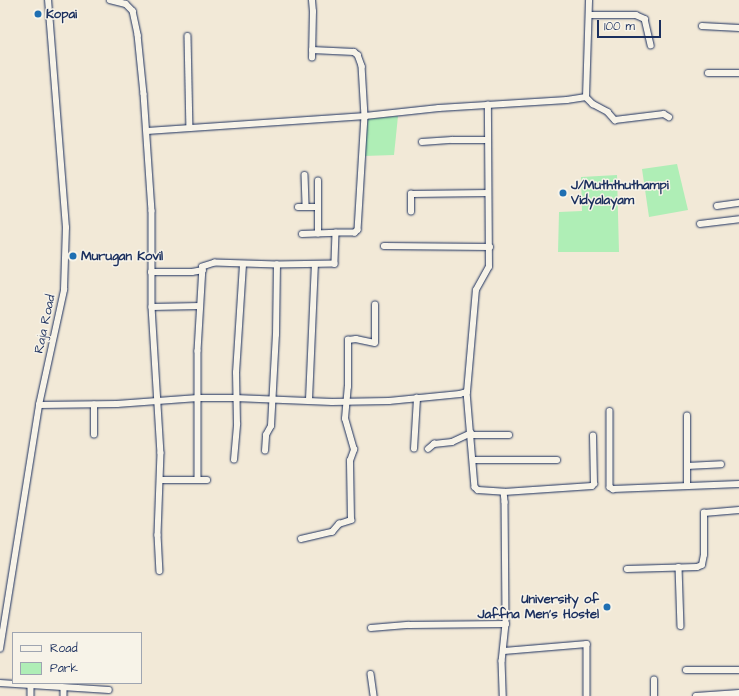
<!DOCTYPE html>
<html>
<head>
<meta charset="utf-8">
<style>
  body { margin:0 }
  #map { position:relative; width:739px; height:696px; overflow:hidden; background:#f2e9d7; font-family:"Architects Daughter",sans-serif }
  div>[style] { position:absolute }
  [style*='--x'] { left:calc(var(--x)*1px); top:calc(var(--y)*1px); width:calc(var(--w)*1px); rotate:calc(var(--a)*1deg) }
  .green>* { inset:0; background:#afeeb6 }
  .roads { filter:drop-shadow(0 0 1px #1b2f5e) drop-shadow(0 0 1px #1b2f5e) }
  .minor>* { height:5.5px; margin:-2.75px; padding:0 2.75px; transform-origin:2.75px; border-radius:2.75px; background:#f7f3e8 }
  .dots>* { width:11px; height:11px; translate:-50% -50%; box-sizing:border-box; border:2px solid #f7f3e8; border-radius:50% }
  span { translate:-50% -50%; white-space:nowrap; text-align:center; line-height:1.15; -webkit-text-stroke:3px #f7f3e8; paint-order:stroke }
  .poi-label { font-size:13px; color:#1b2f5e; font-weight:700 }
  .left { translate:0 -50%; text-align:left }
  .right { translate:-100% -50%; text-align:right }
  .street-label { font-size:13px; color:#1b2f5e }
  .legend { position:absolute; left:12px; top:632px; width:130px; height:52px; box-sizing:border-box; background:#f7f3e8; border:1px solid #9fa5b1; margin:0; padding:5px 7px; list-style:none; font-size:12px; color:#1b2f5e }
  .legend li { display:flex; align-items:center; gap:8px; height:20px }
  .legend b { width:20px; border:1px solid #9fa5b1 }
  .scale { position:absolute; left:597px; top:20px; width:64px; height:18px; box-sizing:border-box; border:2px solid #1b2f5e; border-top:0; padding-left:5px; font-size:12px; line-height:14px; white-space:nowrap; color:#1b2f5e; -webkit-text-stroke:3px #f7f3e8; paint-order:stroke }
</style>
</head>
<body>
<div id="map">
  <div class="green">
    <div style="clip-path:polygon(398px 116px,394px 155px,364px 156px,368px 119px)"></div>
    <div style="clip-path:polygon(677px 164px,688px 210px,649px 217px,642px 169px)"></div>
    <div style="clip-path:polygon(617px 175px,619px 252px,558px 252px,559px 212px,582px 211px,581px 177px)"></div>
  </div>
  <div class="roads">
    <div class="minor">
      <div style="--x:110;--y:0;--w:16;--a:14"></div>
      <div style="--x:126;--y:4;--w:10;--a:45"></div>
      <div style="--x:133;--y:11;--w:25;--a:78"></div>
      <div style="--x:138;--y:35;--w:59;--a:84.2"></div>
      <div style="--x:144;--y:94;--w:117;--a:86.1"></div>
      <div style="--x:152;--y:211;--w:96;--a:90"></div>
      <div style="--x:152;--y:307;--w:146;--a:86.5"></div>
      <div style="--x:161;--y:453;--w:82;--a:92.1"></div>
      <div style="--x:158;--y:535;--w:36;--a:87"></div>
      <div style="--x:589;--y:15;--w:47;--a:0"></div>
      <div style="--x:636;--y:15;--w:10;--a:24"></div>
      <div style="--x:645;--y:19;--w:27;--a:77"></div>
      <div style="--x:702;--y:26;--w:37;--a:3"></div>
      <div style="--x:188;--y:36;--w:92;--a:88.8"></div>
      <div style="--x:312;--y:50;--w:42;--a:2.7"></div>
      <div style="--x:354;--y:52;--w:5;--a:37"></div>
      <div style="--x:358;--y:55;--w:12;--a:70"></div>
      <div style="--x:362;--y:66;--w:50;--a:86.6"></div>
      <div style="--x:365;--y:116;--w:74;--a:-6.2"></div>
      <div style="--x:439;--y:108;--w:128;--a:-3.6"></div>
      <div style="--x:567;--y:100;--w:19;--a:-9"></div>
      <div style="--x:586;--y:97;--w:97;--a:-88.2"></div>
      <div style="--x:312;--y:58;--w:46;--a:-88.8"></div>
      <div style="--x:313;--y:12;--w:12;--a:-95"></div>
      <div style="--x:708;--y:73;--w:31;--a:0"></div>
      <div style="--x:586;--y:97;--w:10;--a:45"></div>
      <div style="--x:593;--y:104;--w:17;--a:28"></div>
      <div style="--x:608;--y:112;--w:11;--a:49"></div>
      <div style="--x:615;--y:120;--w:49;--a:-7"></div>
      <div style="--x:664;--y:114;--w:6;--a:31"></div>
      <div style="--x:147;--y:131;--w:219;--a:-3.9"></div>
      <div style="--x:365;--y:116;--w:114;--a:93.5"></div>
      <div style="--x:358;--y:230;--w:4;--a:135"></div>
      <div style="--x:355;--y:233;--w:19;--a:180"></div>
      <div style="--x:336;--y:233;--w:31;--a:92"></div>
      <div style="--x:335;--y:264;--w:58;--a:179"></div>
      <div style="--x:277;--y:265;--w:62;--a:-178.2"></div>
      <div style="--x:215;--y:263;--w:13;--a:162"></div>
      <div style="--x:203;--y:267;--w:84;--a:93.4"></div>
      <div style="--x:198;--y:351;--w:129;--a:90"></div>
      <div style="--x:422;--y:142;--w:30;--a:-4"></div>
      <div style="--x:452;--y:140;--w:36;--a:0"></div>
      <div style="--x:305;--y:175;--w:32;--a:88"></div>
      <div style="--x:717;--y:206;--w:22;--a:-8"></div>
      <div style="--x:298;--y:207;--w:20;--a:0"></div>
      <div style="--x:411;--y:212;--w:18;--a:-90"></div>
      <div style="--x:411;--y:194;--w:2;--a:0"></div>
      <div style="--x:413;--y:194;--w:75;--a:-0.8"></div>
      <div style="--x:700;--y:224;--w:39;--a:-7"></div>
      <div style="--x:302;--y:234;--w:34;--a:-2"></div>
      <div style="--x:318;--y:234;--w:53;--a:-90"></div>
      <div style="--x:384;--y:246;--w:106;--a:0.5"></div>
      <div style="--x:151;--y:272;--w:41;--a:0"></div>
      <div style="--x:192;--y:272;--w:11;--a:-10"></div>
      <div style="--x:152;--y:307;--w:48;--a:-1.2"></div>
      <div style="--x:467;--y:392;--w:95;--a:85.2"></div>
      <div style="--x:475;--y:487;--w:4;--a:45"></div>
      <div style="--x:478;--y:490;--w:26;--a:4"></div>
      <div style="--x:504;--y:492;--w:10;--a:84"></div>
      <div style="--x:505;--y:502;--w:122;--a:89.5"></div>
      <div style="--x:506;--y:624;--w:37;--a:96"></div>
      <div style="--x:502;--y:661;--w:35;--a:88"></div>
      <div style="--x:309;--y:400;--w:135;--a:-87.5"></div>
      <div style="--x:39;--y:405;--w:78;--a:-0.7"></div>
      <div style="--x:117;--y:404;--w:81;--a:-4.2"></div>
      <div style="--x:198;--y:398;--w:37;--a:0"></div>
      <div style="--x:235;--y:398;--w:97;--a:2.4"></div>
      <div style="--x:332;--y:402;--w:57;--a:-1"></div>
      <div style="--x:389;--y:401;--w:71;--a:-5.6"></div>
      <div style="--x:460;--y:394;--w:7;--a:-16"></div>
      <div style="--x:467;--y:392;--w:102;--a:-85"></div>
      <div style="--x:476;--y:290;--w:26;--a:-61"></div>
      <div style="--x:489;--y:267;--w:162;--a:-90.4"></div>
      <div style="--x:610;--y:411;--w:76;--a:90"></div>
      <div style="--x:610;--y:487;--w:4;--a:34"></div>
      <div style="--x:613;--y:489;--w:126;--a:-2.3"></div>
      <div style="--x:94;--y:435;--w:30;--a:-90"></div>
      <div style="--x:472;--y:435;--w:37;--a:0"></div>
      <div style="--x:414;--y:449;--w:51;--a:-86.6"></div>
      <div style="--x:428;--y:449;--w:8;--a:-40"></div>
      <div style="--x:434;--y:444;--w:18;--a:-6"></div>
      <div style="--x:452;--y:442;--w:21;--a:-25"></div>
      <div style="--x:265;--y:451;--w:16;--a:-86"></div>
      <div style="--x:266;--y:435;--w:10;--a:-61"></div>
      <div style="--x:271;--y:426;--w:91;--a:-86.9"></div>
      <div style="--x:276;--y:335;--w:70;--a:-89.2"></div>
      <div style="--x:234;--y:460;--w:36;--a:-85"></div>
      <div style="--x:237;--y:424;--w:51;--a:-91.1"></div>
      <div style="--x:236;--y:373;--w:108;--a:-86.3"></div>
      <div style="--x:474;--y:460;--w:83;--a:0"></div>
      <div style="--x:687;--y:466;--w:34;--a:-3"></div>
      <div style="--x:160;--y:480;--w:47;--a:0"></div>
      <div style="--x:687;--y:486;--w:70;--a:-90"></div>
      <div style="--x:504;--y:492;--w:88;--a:-3.9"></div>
      <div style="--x:592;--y:486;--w:3;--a:-45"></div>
      <div style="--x:594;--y:484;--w:48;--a:-91.2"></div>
      <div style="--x:301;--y:539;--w:32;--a:-13"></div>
      <div style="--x:332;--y:532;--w:11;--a:-49"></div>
      <div style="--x:339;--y:524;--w:13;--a:-18"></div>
      <div style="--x:351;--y:520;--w:59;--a:-91"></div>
      <div style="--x:350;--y:461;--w:12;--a:-70"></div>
      <div style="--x:354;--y:450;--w:32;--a:-106"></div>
      <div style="--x:345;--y:419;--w:32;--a:-85"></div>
      <div style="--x:348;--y:387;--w:47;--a:-90"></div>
      <div style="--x:348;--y:340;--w:8;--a:-7"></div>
      <div style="--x:356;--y:339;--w:19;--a:12"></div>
      <div style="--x:375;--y:343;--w:38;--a:-90"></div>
      <div style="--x:679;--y:567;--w:59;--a:88.1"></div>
      <div style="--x:627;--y:569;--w:70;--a:-1.6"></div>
      <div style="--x:697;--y:567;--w:5;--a:-22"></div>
      <div style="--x:702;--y:565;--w:10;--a:-79"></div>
      <div style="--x:704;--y:555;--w:42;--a:-90"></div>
      <div style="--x:704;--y:513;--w:35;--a:-5"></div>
      <div style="--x:371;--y:628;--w:38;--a:-5"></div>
      <div style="--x:409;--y:625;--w:97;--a:-0.6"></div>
      <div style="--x:0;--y:649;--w:247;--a:-80.9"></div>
      <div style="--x:39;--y:405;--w:118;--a:-77.7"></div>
      <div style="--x:64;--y:290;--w:62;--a:-88.2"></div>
      <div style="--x:66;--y:228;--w:229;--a:-94.5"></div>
      <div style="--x:504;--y:651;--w:83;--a:-4.8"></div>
      <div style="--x:587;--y:644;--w:52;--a:90"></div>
      <div style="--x:686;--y:670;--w:53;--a:0"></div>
      <div style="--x:371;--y:674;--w:22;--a:82"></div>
      <div style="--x:0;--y:683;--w:109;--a:3.7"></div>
      <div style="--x:31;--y:685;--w:11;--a:90"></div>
      <div style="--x:64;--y:688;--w:8;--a:90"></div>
      <div style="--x:654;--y:696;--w:16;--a:-90"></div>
      <div style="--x:696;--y:696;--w:43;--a:-4"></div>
    </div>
  </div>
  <div class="dots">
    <div style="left:38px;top:14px;background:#1f6fb2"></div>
    <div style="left:563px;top:193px;background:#1f6fb2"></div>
    <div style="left:73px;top:256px;background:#1f6fb2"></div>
    <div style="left:607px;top:607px;background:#1f6fb2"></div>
  </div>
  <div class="poi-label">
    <span class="left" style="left:46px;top:14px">Kopai</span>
    <span class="left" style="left:571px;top:193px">J/Muththuthampi<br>Vidyalayam</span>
    <span class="left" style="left:81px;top:256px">Murugan Kovil</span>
    <span class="right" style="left:599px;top:607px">University of<br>Jaffna Men's Hostel</span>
  </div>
  <div class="street-label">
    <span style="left:45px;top:324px;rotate:-78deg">Raja Road</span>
  </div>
  <ul class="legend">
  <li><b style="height:5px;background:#f7f3e8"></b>Road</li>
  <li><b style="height:11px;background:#afeeb6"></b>Park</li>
  </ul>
  <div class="scale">100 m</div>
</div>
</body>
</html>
